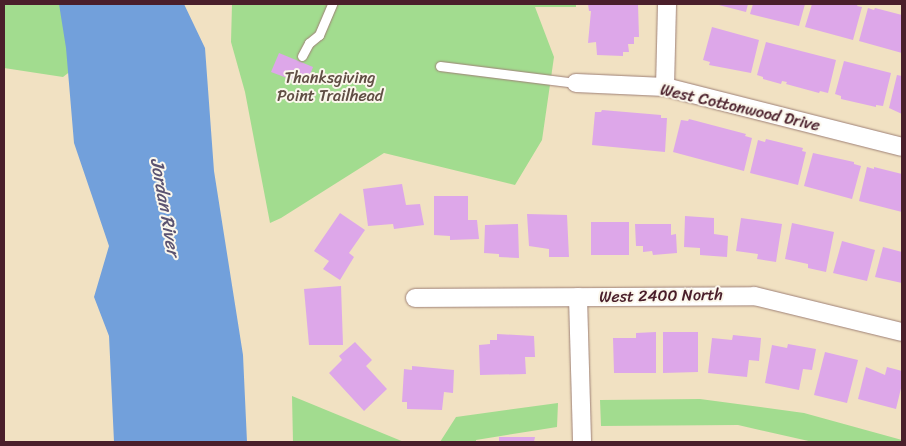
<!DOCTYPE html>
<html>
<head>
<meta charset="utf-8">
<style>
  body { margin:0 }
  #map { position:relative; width:906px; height:446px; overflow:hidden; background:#f1e1c2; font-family:Sriracha,sans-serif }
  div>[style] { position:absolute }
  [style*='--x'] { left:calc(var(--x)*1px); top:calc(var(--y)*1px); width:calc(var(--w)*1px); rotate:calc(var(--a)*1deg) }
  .green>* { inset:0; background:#a2dc8f }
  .water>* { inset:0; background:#72a0db }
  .building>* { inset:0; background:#dda7e9 }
  .roads { filter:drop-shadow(0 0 1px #9e8076) drop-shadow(0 0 1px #9e8076) }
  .lane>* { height:9px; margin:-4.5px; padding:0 4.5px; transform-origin:4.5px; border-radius:4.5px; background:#fff }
  .street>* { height:18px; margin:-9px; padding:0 9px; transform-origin:9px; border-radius:9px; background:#fff }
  span { translate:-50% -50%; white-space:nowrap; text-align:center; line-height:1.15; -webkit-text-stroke:4px #fbf7ec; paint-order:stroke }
  .park-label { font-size:16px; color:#604e44 }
  .street-label { font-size:16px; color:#4a1f2b }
  .water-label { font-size:18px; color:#5a5371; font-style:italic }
  .frame { position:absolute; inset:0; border:5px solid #4a1f2b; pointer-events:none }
</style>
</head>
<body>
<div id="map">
  <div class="green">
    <div style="clip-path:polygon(4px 4px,157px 4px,63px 77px,4px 68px)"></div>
    <div style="clip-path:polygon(232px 4px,576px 4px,576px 7px,535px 7px,554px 57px,542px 140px,515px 185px,384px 153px,281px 218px,270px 223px,245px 92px,231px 42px)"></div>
    <div style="clip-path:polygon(292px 396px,404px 442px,293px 442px)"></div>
    <div style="clip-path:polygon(700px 399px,804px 413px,902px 440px,902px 442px,813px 442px,738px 425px,601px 426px,600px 400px)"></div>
    <div style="clip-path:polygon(558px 403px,557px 427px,476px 440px,476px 442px,440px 442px,456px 417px)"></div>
  </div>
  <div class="water">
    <div style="clip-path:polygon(59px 4px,184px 4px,205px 48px,214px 171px,243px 355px,247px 442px,114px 442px,109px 336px,94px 297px,109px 246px,74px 143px,66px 48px)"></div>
  </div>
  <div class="building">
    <div style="clip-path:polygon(588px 4px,638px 4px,639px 37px,634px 37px,634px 44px,628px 44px,629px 52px,623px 52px,623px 56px,597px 55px,596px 42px,588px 43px,591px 11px,589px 11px)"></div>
    <div style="clip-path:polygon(715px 4px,748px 4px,746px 12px)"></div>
    <div style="clip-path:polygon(753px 4px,805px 4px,799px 26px,750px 14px)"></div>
    <div style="clip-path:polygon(812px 4px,858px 4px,857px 6px,862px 7px,853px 40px,805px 27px)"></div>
    <div style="clip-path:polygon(868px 8px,874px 10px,875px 8px,902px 15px,902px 53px,859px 41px)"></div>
    <div style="clip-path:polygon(712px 27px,759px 40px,751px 73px,709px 65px,710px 62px,703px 60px)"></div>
    <div style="clip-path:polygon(766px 42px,836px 60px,828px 93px,820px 91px,819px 93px,786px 84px,787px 82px,782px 81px,781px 84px,763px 79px,763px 77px,757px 75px)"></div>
    <div style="clip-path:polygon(279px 53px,313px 67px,306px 85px,271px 72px)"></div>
    <div style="clip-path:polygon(844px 61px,891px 73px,883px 106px,876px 105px,876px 107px,841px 99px,841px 96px,835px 94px)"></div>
    <div style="clip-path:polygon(897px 75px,902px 76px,902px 114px,889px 108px)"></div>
    <div style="clip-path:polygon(602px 110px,661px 115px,661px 118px,667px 118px,665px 152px,592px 145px,595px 112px,601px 112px)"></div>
    <div style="clip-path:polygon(689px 119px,746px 134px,745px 136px,752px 138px,744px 171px,673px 152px,681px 120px,688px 121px)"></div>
    <div style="clip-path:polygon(766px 139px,803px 148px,802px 151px,806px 152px,798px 185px,750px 173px,758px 140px,765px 142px)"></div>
    <div style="clip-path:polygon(813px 153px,854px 162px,854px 164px,861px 166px,852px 199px,804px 186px)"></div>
    <div style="clip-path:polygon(867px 167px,874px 169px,874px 167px,902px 174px,902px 212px,859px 201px)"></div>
    <div style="clip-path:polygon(402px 184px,406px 205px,420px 204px,424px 225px,394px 229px,393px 224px,368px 226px,363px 189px)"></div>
    <div style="clip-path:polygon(434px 196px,468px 196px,468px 220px,477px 220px,479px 239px,450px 240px,450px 236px,434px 235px)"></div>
    <div style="clip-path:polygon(340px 213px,365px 230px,349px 253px,354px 257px,340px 280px,323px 269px,329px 261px,314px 251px)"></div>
    <div style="clip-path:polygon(527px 214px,567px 215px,569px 257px,549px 257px,549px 249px,529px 246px)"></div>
    <div style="clip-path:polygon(685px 216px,714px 218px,714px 234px,728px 236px,727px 257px,700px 255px,700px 248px,684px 247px)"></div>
    <div style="clip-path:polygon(741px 218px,782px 224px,776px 262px,757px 259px,758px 254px,736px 251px)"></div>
    <div style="clip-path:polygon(591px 222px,629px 222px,629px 255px,591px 255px)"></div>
    <div style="clip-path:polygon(792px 223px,834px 232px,826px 272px,808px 268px,808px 264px,785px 259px)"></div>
    <div style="clip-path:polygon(518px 224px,519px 258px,499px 257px,499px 254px,484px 253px,485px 225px)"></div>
    <div style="clip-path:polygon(635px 224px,671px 224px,671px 235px,676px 234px,677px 253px,653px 255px,652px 251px,643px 252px,643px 246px,636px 246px)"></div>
    <div style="clip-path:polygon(842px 241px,875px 250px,867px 281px,833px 273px)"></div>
    <div style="clip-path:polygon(883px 247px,902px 252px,902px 283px,875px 277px)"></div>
    <div style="clip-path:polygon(341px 286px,343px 345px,309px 345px,304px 289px)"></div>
    <div style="clip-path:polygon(656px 332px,656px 373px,614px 373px,613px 338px,636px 338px,636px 333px)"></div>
    <div style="clip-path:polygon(663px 332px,698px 332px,698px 372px,663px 373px)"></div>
    <div style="clip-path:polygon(497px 334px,534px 336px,535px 357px,525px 357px,526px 374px,480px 375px,479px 345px,490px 344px,490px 340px,497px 340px)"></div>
    <div style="clip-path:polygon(733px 335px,761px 338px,759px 361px,749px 360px,747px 377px,708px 373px,712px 338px,732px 340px)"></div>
    <div style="clip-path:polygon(355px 342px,372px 360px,366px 366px,387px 389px,364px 411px,329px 373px,342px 360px,339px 356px)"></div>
    <div style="clip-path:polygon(788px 344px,816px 349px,812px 370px,803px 369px,799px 390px,765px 383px,772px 345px,787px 348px)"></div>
    <div style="clip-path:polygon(825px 352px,858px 360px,847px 403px,814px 395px)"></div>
    <div style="clip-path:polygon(412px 366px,454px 370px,453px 393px,444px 392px,442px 410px,407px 409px,407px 402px,402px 402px,404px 369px,412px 370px)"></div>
    <div style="clip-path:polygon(866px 367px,885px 375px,887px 367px,902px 371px,902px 384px,896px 409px,858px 399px)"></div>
    <div style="clip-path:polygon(499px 437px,535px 437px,534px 442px,499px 442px)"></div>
  </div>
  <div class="roads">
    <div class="lane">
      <div style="--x:302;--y:56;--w:15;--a:-62"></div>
      <div style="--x:309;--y:43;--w:13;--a:-39"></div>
      <div style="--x:319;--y:35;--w:34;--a:-67"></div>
      <div style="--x:440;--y:66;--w:137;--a:7.1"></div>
    </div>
    <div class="street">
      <div style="--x:576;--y:83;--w:89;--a:2.6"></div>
      <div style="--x:665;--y:87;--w:244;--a:14.2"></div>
      <div style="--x:665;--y:87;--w:83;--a:-88.6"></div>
      <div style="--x:578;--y:297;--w:145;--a:88.4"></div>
      <div style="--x:415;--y:298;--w:339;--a:-0.3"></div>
      <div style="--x:754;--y:296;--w:152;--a:13.7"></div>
    </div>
  </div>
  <div class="park-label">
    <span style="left:330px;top:87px">Thanksgiving<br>Point Trailhead</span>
  </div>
  <div class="street-label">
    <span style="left:740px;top:108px;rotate:13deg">West Cottonwood Drive</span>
    <span style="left:661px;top:296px;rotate:-1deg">West 2400 North</span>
  </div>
  <div class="water-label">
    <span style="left:165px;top:207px;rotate:80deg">Jordan River</span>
  </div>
  <div class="frame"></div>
</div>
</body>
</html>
